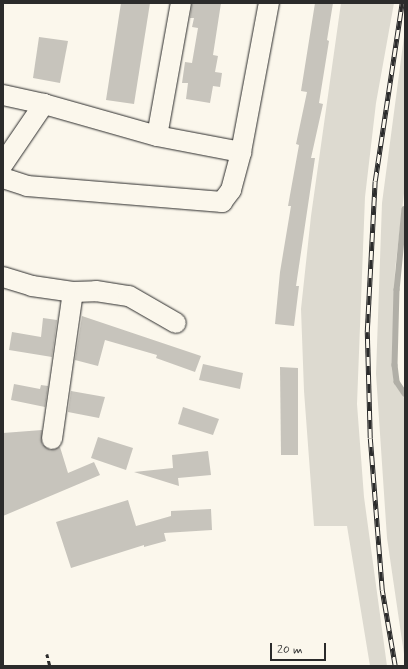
<!DOCTYPE html>
<html>
<head>
<meta charset="utf-8">
<style>
  body { margin:0 }
  #map { position:relative; width:408px; height:669px; overflow:hidden; background:#fbf7ec; font-family:Mynerve,sans-serif }
  div>[style] { position:absolute }
  [style*='--x'] { left:calc(var(--x)*1px); top:calc(var(--y)*1px); width:calc(var(--w)*1px); rotate:calc(var(--a)*1deg) }
  .green>* { inset:0; background:#dddad0 }
  .stream>* { height:5.5px; margin:-2.75px; padding:0 2.75px; transform-origin:2.75px; border-radius:2.75px; background:#b1afa7 }
  .building>* { inset:0; background:#c7c4bc }
  .path>* { height:2.5px; margin-top:-1.25px; transform-origin:0; background:repeating-linear-gradient(90deg,#2b2b2b 0 4px,transparent 0 7px) }
  .roads { filter:drop-shadow(0 0 1px #2b2b2b) drop-shadow(0 0 1px #2b2b2b) }
  .street>* { height:20px; margin:-10px; padding:0 10px; transform-origin:10px; border-radius:10px; background:#fbf7ec }
  .rail>* { height:4.5px; margin-top:-2.25px; transform-origin:0; background:repeating-linear-gradient(90deg,#fbf7ec 0 9px,#2b2b2b 0 18px); box-sizing:border-box; border-block:1px solid #2b2b2b }
  span { translate:-50% -50%; white-space:nowrap; text-align:center; line-height:1.15; -webkit-text-stroke:3px #fbf7ec; paint-order:stroke }
  .frame { position:absolute; inset:0; border:4px solid #2b2b2b; pointer-events:none }
  .scale { position:absolute; left:270px; top:643px; width:56px; height:18px; box-sizing:border-box; border:2px solid #2b2b2b; border-top:0; padding-left:5px; font-size:12px; line-height:14px; white-space:nowrap; color:#2b2b2b; -webkit-text-stroke:3px #fbf7ec; paint-order:stroke }
</style>
</head>
<body>
<div id="map">
  <div class="green">
    <div style="clip-path:polygon(341px 3px,394px 3px,376px 103px,365px 197px,357px 404px,364px 497px,387px 666px,370px 666px,347px 526px,314px 526px,304px 391px,301px 309px,311px 216px)"></div>
    <div style="clip-path:polygon(405px 29px,405px 185px,395px 270px,392px 365px,394px 383px,405px 399px,405px 661px,387px 538px,376px 374px,382px 203px)"></div>
  </div>
  <div class="stream">
    <div style="--x:405;--y:209;--w:81;--a:95.6"></div>
    <div style="--x:397;--y:290;--w:75;--a:91.5"></div>
    <div style="--x:395;--y:365;--w:17;--a:83"></div>
    <div style="--x:397;--y:382;--w:14;--a:56"></div>
  </div>
  <div class="building">
    <div style="clip-path:polygon(121px 3px,150px 3px,134px 104px,106px 100px)"></div>
    <div style="clip-path:polygon(192px 3px,221px 3px,213px 55px,218px 56px,215px 72px,222px 73px,220px 87px,213px 86px,210px 103px,186px 99px,188px 83px,182px 83px,185px 62px,192px 63px,198px 28px,192px 27px,194px 18px,190px 18px)"></div>
    <div style="clip-path:polygon(315px 3px,333px 3px,327px 40px,329px 41px,319px 103px,323px 104px,311px 158px,315px 158px,296px 286px,299px 286px,294px 326px,275px 324px,280px 272px,291px 206px,288px 206px,299px 145px,296px 144px,307px 92px,301px 91px)"></div>
    <div style="clip-path:polygon(39px 37px,68px 41px,60px 83px,33px 78px)"></div>
    <div style="clip-path:polygon(82px 316px,201px 356px,195px 372px,156px 358px,157px 355px,105px 340px,98px 366px,75px 360px)"></div>
    <div style="clip-path:polygon(43px 318px,57px 320px,52px 357px,9px 350px,12px 332px,41px 337px)"></div>
    <div style="clip-path:polygon(203px 364px,243px 373px,240px 389px,199px 380px)"></div>
    <div style="clip-path:polygon(280px 367px,298px 368px,298px 455px,281px 455px)"></div>
    <div style="clip-path:polygon(14px 384px,40px 389px,41px 385px,48px 386px,45px 407px,11px 400px)"></div>
    <div style="clip-path:polygon(71px 391px,105px 397px,99px 418px,68px 412px)"></div>
    <div style="clip-path:polygon(183px 407px,219px 419px,213px 435px,178px 424px)"></div>
    <div style="clip-path:polygon(42px 430px,42px 444px,50px 450px,60px 447px,68px 473px,94px 462px,100px 475px,3px 516px,3px 433px)"></div>
    <div style="clip-path:polygon(98px 437px,133px 448px,126px 470px,91px 458px)"></div>
    <div style="clip-path:polygon(208px 451px,211px 475px,178px 478px,179px 486px,134px 472px,173px 468px,172px 455px)"></div>
    <div style="clip-path:polygon(128px 500px,136px 526px,171px 516px,171px 511px,211px 509px,212px 530px,164px 533px,166px 541px,144px 547px,144px 545px,71px 568px,56px 522px)"></div>
  </div>
  <div class="path">
    <div style="--x:47;--y:654;--w:12;--a:76"></div>
  </div>
  <div class="roads">
    <div class="street">
      <div style="--x:3;--y:95;--w:42;--a:12.4"></div>
      <div style="--x:157;--y:136;--w:86;--a:10.8"></div>
      <div style="--x:3;--y:164;--w:73;--a:-55.7"></div>
      <div style="--x:44;--y:104;--w:117;--a:15.8"></div>
      <div style="--x:157;--y:136;--w:135;--a:-79.8"></div>
      <div style="--x:3;--y:178;--w:25;--a:18"></div>
      <div style="--x:27;--y:186;--w:196;--a:4.7"></div>
      <div style="--x:222;--y:202;--w:15;--a:-53"></div>
      <div style="--x:231;--y:190;--w:39;--a:-75"></div>
      <div style="--x:241;--y:152;--w:152;--a:-79.4"></div>
      <div style="--x:3;--y:277;--w:30;--a:17"></div>
      <div style="--x:32;--y:286;--w:41;--a:8.3"></div>
      <div style="--x:73;--y:292;--w:23;--a:-2"></div>
      <div style="--x:96;--y:291;--w:33;--a:9"></div>
      <div style="--x:129;--y:296;--w:54;--a:29.9"></div>
      <div style="--x:52;--y:439;--w:148;--a:-81.9"></div>
    </div>
  </div>
  <div class="rail">
    <div style="--x:395;--y:666;--w:77;--a:-99.7"></div>
    <div style="--x:382;--y:590;--w:152;--a:-94.5"></div>
    <div style="--x:370;--y:438;--w:106;--a:-91.6"></div>
    <div style="--x:367;--y:332;--w:151;--a:-87"></div>
    <div style="--x:375;--y:181;--w:180;--a:-81.4"></div>
  </div>
  <div class="frame"></div>
  <div class="scale">20 m</div>
</div>
</body>
</html>
